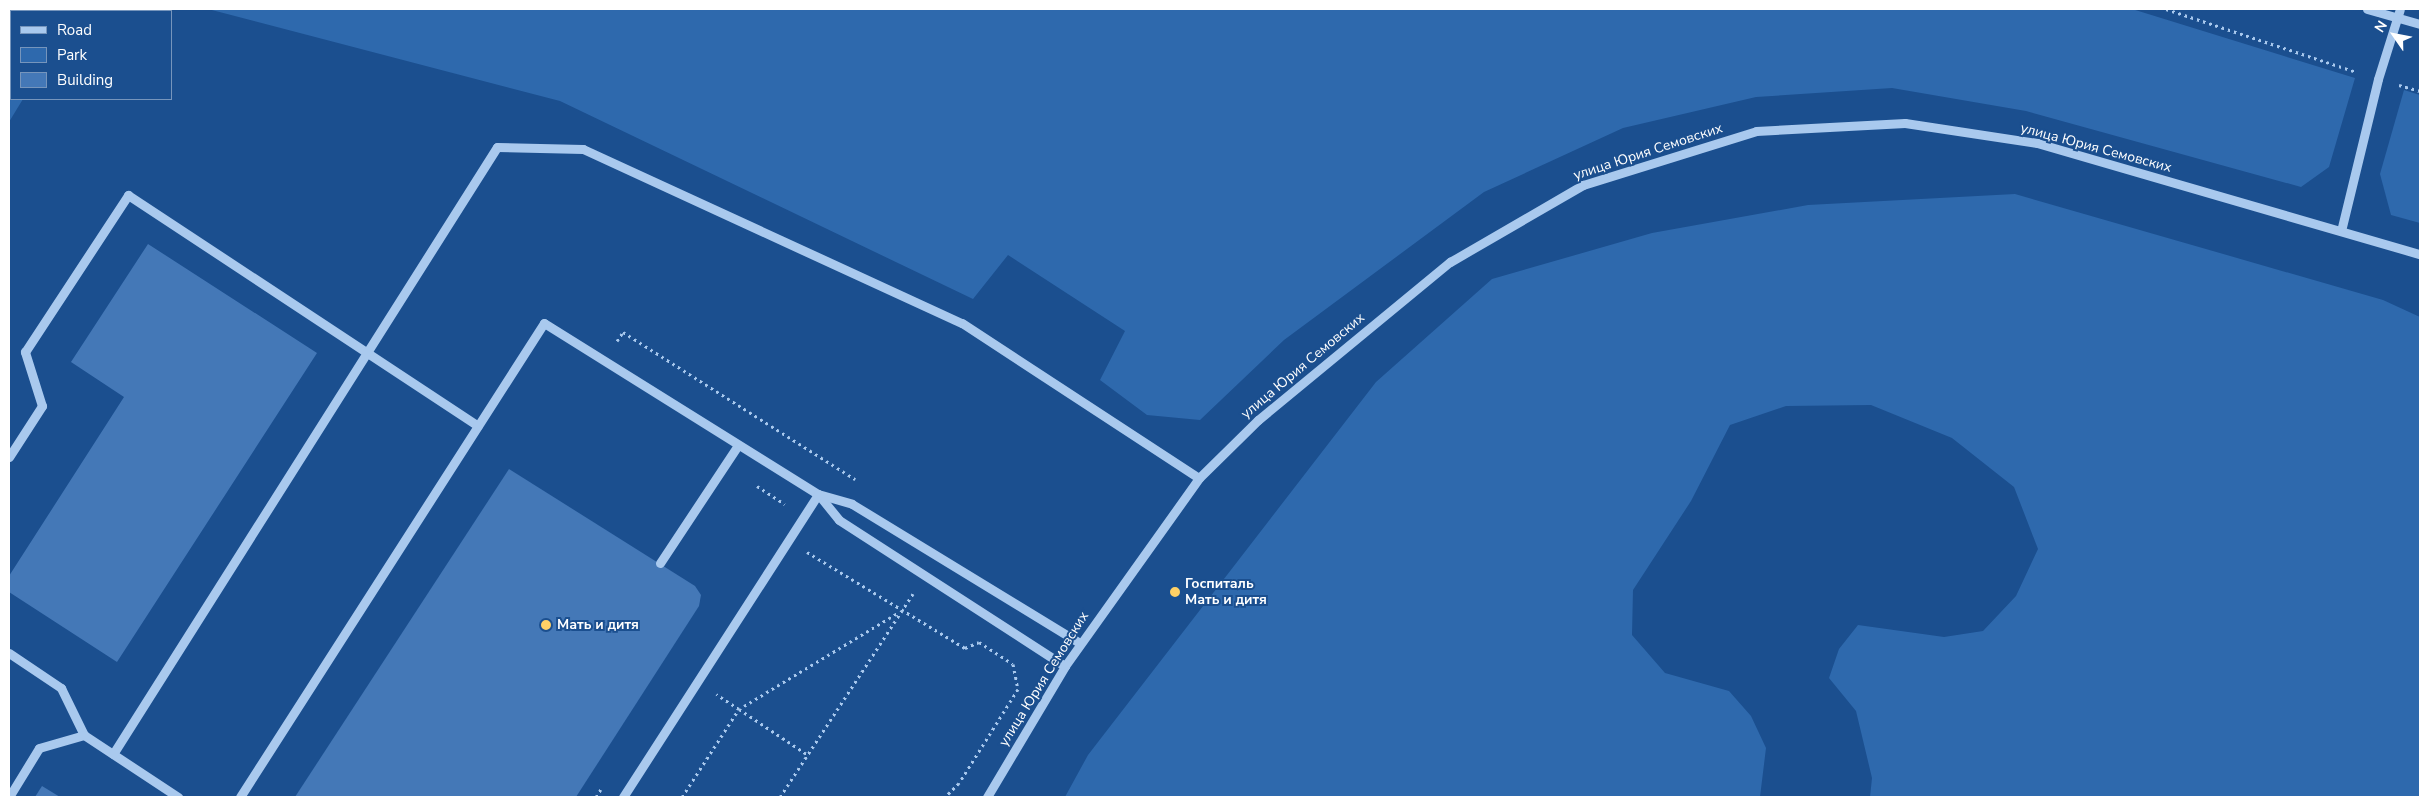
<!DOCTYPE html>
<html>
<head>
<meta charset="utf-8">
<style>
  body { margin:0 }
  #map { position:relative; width:2429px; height:806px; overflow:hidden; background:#1b4f8f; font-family:"Nunito Sans",sans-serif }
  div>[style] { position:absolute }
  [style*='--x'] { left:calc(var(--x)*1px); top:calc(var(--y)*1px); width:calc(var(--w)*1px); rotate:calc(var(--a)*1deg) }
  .green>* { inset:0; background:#2e69ad }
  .building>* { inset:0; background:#4478b7 }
  .path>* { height:3px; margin-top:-1.5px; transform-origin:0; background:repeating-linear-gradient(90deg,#a9c9ee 0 2.5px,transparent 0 6.5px) }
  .minor>* { height:9px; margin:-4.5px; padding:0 4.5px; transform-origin:4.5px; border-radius:4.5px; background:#a9c9ee }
  .dots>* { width:14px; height:14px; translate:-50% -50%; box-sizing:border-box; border:2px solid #1b4f8f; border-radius:50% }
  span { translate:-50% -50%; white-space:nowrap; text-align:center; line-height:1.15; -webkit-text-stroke:4px #1b4f8f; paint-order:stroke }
  .street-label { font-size:14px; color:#fff }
  .poi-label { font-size:14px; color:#fff; font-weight:700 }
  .left { translate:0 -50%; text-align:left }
  .frame { position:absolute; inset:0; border:10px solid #fff; pointer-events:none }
  .legend { position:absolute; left:10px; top:10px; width:162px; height:90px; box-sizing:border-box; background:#1b4f8f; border:1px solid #7695bc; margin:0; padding:6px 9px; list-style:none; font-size:15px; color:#fff }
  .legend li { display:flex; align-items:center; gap:10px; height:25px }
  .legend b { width:25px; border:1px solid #7695bc }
  .north { position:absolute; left:2369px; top:10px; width:50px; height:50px; -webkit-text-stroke:4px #1b4f8f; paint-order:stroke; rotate:303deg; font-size:14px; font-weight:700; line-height:20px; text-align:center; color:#fff }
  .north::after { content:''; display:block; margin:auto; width:18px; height:22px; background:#fff; clip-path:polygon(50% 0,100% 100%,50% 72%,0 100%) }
</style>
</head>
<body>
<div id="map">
  <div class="green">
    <div style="clip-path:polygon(9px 9px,81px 9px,11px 11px,11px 99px,23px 99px,9px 122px)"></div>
    <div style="clip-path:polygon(208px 9px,2132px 9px,2355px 78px,2329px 167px,2301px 187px,2026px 111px,1892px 88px,1756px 97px,1623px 128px,1484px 192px,1284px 340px,1200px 420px,1147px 415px,1100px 380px,1125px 331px,1008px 255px,973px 299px,560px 101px)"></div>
    <div style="clip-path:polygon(2404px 90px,2420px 95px,2420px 223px,2391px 215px,2380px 174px)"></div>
    <div style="clip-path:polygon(2015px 194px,2383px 300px,2420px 317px,2420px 797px,1870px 797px,1872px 778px,1856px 711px,1829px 678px,1839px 649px,1858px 625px,1944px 637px,1983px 631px,2016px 596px,2038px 549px,2014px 487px,1952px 438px,1871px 405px,1786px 406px,1730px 425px,1691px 501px,1633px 590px,1632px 635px,1665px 673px,1729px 691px,1751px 716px,1766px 748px,1760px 797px,1065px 797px,1088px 755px,1376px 382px,1492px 279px,1652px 233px,1808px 205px)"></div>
  </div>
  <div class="building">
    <div style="clip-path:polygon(148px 244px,317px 353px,117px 662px,9px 592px,9px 576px,124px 397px,71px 362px)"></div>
    <div style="clip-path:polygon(509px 469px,695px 586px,701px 595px,699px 606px,576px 797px,295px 797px)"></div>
    <div style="clip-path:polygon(42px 786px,60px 797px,35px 797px)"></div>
  </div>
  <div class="path">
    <div style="--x:2166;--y:9;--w:201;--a:18.3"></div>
    <div style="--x:2399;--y:85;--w:22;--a:16"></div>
    <div style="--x:617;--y:341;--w:11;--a:-56"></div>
    <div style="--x:623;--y:332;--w:275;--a:32.4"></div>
    <div style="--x:757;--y:486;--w:33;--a:33"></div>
    <div style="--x:807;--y:552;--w:185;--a:31.3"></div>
    <div style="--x:965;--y:648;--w:15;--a:-23"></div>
    <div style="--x:979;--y:642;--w:40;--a:32.9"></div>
    <div style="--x:1013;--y:664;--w:25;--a:79"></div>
    <div style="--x:1018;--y:689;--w:111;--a:122.1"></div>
    <div style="--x:959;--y:783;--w:20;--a:135"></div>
    <div style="--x:744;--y:706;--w:181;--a:-31.2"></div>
    <div style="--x:739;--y:709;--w:83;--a:33.7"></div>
    <div style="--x:596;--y:797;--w:9;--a:-58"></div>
    <div style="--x:682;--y:797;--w:105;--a:-57.1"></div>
    <div style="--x:739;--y:709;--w:27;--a:-147"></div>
    <div style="--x:780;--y:797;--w:243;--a:-56.8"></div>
  </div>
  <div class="minor">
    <div style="--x:2367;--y:9;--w:55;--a:15.8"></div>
    <div style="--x:2341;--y:231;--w:156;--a:-76.3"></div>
    <div style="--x:2378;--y:79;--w:73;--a:-72.6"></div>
    <div style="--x:9;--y:457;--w:61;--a:-57.1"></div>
    <div style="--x:42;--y:406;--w:57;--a:-107.5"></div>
    <div style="--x:25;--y:352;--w:188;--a:-56.7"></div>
    <div style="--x:128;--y:195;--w:419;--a:33.4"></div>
    <div style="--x:818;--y:494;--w:33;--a:51"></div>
    <div style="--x:839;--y:520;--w:269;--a:32.9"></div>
    <div style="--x:660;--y:563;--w:141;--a:-56.5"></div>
    <div style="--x:9;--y:653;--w:63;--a:33.9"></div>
    <div style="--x:61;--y:688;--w:52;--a:63.9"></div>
    <div style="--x:84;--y:735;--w:113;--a:33.4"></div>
    <div style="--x:113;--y:754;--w:718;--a:-57.68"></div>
    <div style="--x:497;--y:147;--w:86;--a:1.3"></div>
    <div style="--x:583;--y:149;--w:417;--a:24.7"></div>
    <div style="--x:962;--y:323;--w:283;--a:33.2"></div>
    <div style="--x:9;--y:797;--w:57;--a:-58.5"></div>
    <div style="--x:39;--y:748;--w:47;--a:-16.1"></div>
    <div style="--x:240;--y:797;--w:563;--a:-57.33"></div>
    <div style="--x:544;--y:323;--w:323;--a:32"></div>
    <div style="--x:818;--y:494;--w:35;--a:16"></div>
    <div style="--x:852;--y:504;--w:267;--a:31.4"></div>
    <div style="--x:623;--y:797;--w:360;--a:-57.2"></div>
    <div style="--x:987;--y:797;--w:152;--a:-59.2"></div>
    <div style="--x:1065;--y:666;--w:231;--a:-54.5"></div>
    <div style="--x:1199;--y:478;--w:83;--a:-44.5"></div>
    <div style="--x:1258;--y:420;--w:249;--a:-39.5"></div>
    <div style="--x:1450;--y:262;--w:154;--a:-30.1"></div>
    <div style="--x:1583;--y:185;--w:181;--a:-17.3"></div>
    <div style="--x:1756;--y:131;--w:149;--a:-3.1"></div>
    <div style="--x:1905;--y:123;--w:134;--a:8.6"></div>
    <div style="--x:2037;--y:143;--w:399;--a:16.2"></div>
  </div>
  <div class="dots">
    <div style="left:1175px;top:592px;background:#ffd166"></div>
    <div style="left:546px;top:625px;background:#ffd166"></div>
  </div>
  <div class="street-label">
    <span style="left:2096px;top:148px;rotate:15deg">улица Юрия Семовских</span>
    <span style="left:1648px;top:152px;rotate:-18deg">улица Юрия Семовских</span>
    <span style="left:1303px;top:366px;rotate:-40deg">улица Юрия Семовских</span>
    <span style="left:1044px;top:679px;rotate:-58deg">улица Юрия Семовских</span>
  </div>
  <div class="poi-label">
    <span class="left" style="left:1185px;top:592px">Госпиталь<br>Мать и дитя</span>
    <span class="left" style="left:557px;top:625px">Мать и дитя</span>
  </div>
  <div class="frame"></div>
  <ul class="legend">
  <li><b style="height:6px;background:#a9c9ee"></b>Road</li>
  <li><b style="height:14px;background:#2e69ad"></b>Park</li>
  <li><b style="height:14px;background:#4478b7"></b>Building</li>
  </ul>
  <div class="north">N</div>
</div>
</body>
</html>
